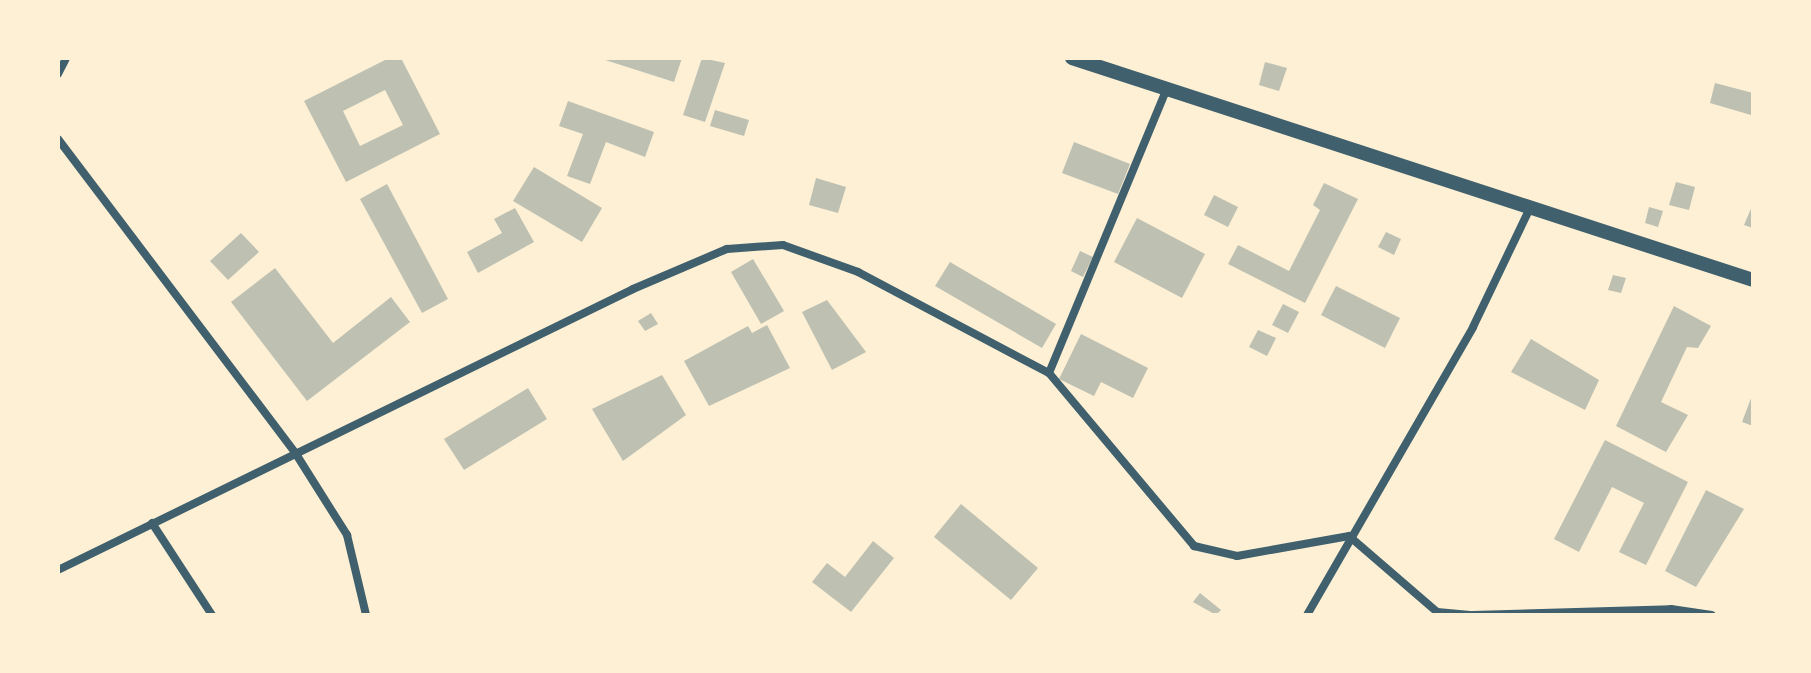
<!DOCTYPE html>
<html>
<head>
<meta charset="utf-8">
<style>
  body { margin:0 }
  #map { position:relative; width:1811px; height:673px; overflow:hidden; background:#fdf0d5; font-family:Inter,sans-serif }
  div>[style] { position:absolute }
  [style*='--x'] { left:calc(var(--x)*1px); top:calc(var(--y)*1px); width:calc(var(--w)*1px); rotate:calc(var(--a)*1deg) }
  .building>* { inset:0; background:#bec0b2 }
  .minor>* { height:8px; margin:-4px; padding:0 4px; transform-origin:4px; border-radius:4px; background:#3f606c }
  .tertiary>* { height:14px; margin:-7px; padding:0 7px; transform-origin:7px; border-radius:7px; background:#3f606c }
  span { translate:-50% -50%; white-space:nowrap; text-align:center; line-height:1.15; -webkit-text-stroke:8px #fdf0d5; paint-order:stroke }
  .frame { position:absolute; inset:0; border:60px solid #fdf0d5; pointer-events:none }
</style>
</head>
<body>
<div id="map">
  <div class="building">
    <div style="clip-path:polygon(evenodd,389px 58px,401px 58px,440px 134px,346px 182px,304px 101px,389px 58px,385px 90px,403px 125px,360px 146px,343px 111px,385px 90px)"></div>
    <div style="clip-path:polygon(599px 58px,682px 58px,674px 82px)"></div>
    <div style="clip-path:polygon(702px 58px,725px 63px,705px 122px,683px 115px)"></div>
    <div style="clip-path:polygon(1265px 62px,1287px 68px,1279px 91px,1259px 85px)"></div>
    <div style="clip-path:polygon(1715px 83px,1753px 93px,1751px 115px,1710px 103px)"></div>
    <div style="clip-path:polygon(568px 101px,654px 132px,645px 157px,606px 142px,590px 184px,567px 176px,583px 134px,559px 126px)"></div>
    <div style="clip-path:polygon(715px 110px,749px 120px,744px 136px,710px 126px)"></div>
    <div style="clip-path:polygon(1074px 142px,1130px 164px,1118px 194px,1062px 173px)"></div>
    <div style="clip-path:polygon(534px 167px,602px 208px,582px 242px,513px 201px)"></div>
    <div style="clip-path:polygon(816px 178px,846px 187px,838px 213px,809px 205px)"></div>
    <div style="clip-path:polygon(1676px 182px,1695px 187px,1689px 210px,1669px 205px)"></div>
    <div style="clip-path:polygon(1324px 183px,1358px 199px,1305px 303px,1228px 264px,1238px 245px,1289px 271px,1320px 210px,1313px 205px)"></div>
    <div style="clip-path:polygon(387px 184px,448px 299px,422px 313px,360px 199px)"></div>
    <div style="clip-path:polygon(1214px 195px,1238px 207px,1228px 227px,1204px 215px)"></div>
    <div style="clip-path:polygon(1753px 204px,1753px 228px,1744px 225px)"></div>
    <div style="clip-path:polygon(1649px 207px,1663px 211px,1658px 227px,1645px 223px)"></div>
    <div style="clip-path:polygon(515px 208px,534px 242px,478px 273px,467px 252px,502px 233px,494px 219px)"></div>
    <div style="clip-path:polygon(1137px 218px,1205px 254px,1182px 298px,1114px 262px)"></div>
    <div style="clip-path:polygon(1386px 232px,1401px 239px,1394px 255px,1378px 247px)"></div>
    <div style="clip-path:polygon(241px 233px,259px 252px,228px 280px,210px 261px)"></div>
    <div style="clip-path:polygon(1080px 251px,1093px 257px,1083px 277px,1071px 271px)"></div>
    <div style="clip-path:polygon(753px 259px,784px 311px,761px 324px,731px 272px)"></div>
    <div style="clip-path:polygon(950px 262px,1056px 324px,1042px 348px,935px 286px)"></div>
    <div style="clip-path:polygon(275px 268px,333px 343px,391px 297px,410px 322px,307px 401px,231px 302px)"></div>
    <div style="clip-path:polygon(1613px 275px,1626px 278px,1621px 293px,1608px 290px)"></div>
    <div style="clip-path:polygon(1336px 286px,1400px 318px,1385px 348px,1321px 315px)"></div>
    <div style="clip-path:polygon(827px 300px,866px 352px,832px 370px,802px 312px)"></div>
    <div style="clip-path:polygon(1283px 304px,1299px 312px,1288px 333px,1272px 325px)"></div>
    <div style="clip-path:polygon(1674px 306px,1711px 326px,1698px 348px,1687px 347px,1661px 402px,1688px 415px,1666px 452px,1616px 426px)"></div>
    <div style="clip-path:polygon(651px 313px,658px 324px,645px 331px,638px 321px)"></div>
    <div style="clip-path:polygon(767px 325px,790px 368px,709px 406px,684px 361px,748px 326px,752px 333px)"></div>
    <div style="clip-path:polygon(1258px 330px,1276px 338px,1267px 356px,1249px 347px)"></div>
    <div style="clip-path:polygon(1081px 334px,1148px 368px,1133px 398px,1101px 382px,1094px 396px,1059px 379px)"></div>
    <div style="clip-path:polygon(1531px 339px,1599px 380px,1585px 410px,1511px 372px)"></div>
    <div style="clip-path:polygon(662px 375px,686px 415px,623px 461px,592px 409px)"></div>
    <div style="clip-path:polygon(528px 388px,547px 419px,464px 470px,444px 439px)"></div>
    <div style="clip-path:polygon(1753px 393px,1753px 426px,1742px 422px)"></div>
    <div style="clip-path:polygon(1605px 440px,1688px 482px,1646px 565px,1619px 552px,1644px 503px,1612px 487px,1579px 552px,1554px 539px)"></div>
    <div style="clip-path:polygon(1706px 490px,1744px 509px,1696px 587px,1665px 571px)"></div>
    <div style="clip-path:polygon(961px 504px,1038px 568px,1011px 600px,934px 537px)"></div>
    <div style="clip-path:polygon(873px 541px,894px 558px,851px 612px,812px 582px,827px 563px,845px 577px)"></div>
    <div style="clip-path:polygon(1200px 593px,1221px 610px,1216px 615px,1193px 602px)"></div>
  </div>
  <div class="minor">
    <div style="--x:58;--y:74;--w:18;--a:-63"></div>
    <div style="--x:58;--y:139;--w:395;--a:52.9"></div>
    <div style="--x:296;--y:454;--w:96;--a:57.8"></div>
    <div style="--x:347;--y:535;--w:82;--a:76.6"></div>
    <div style="--x:1049;--y:373;--w:308;--a:-67.5"></div>
    <div style="--x:152;--y:523;--w:110;--a:56.9"></div>
    <div style="--x:58;--y:570;--w:640;--a:-26.04"></div>
    <div style="--x:633;--y:289;--w:102;--a:-23.1"></div>
    <div style="--x:727;--y:249;--w:56;--a:-4.1"></div>
    <div style="--x:783;--y:245;--w:80;--a:19.8"></div>
    <div style="--x:858;--y:272;--w:216;--a:27.9"></div>
    <div style="--x:1049;--y:373;--w:226;--a:50"></div>
    <div style="--x:1194;--y:546;--w:44;--a:13.1"></div>
    <div style="--x:1237;--y:556;--w:114;--a:-10.1"></div>
    <div style="--x:1349;--y:536;--w:116;--a:40.8"></div>
    <div style="--x:1437;--y:612;--w:33;--a:5"></div>
    <div style="--x:1307;--y:615;--w:332;--a:-60"></div>
    <div style="--x:1473;--y:327;--w:134;--a:-64.4"></div>
    <div style="--x:1473;--y:615;--w:198;--a:-1.7"></div>
    <div style="--x:1671;--y:609;--w:41;--a:8.3"></div>
  </div>
  <div class="tertiary">
    <div style="--x:1072;--y:58;--w:716;--a:18.06"></div>
  </div>
  <div class="frame"></div>
</div>
</body>
</html>
